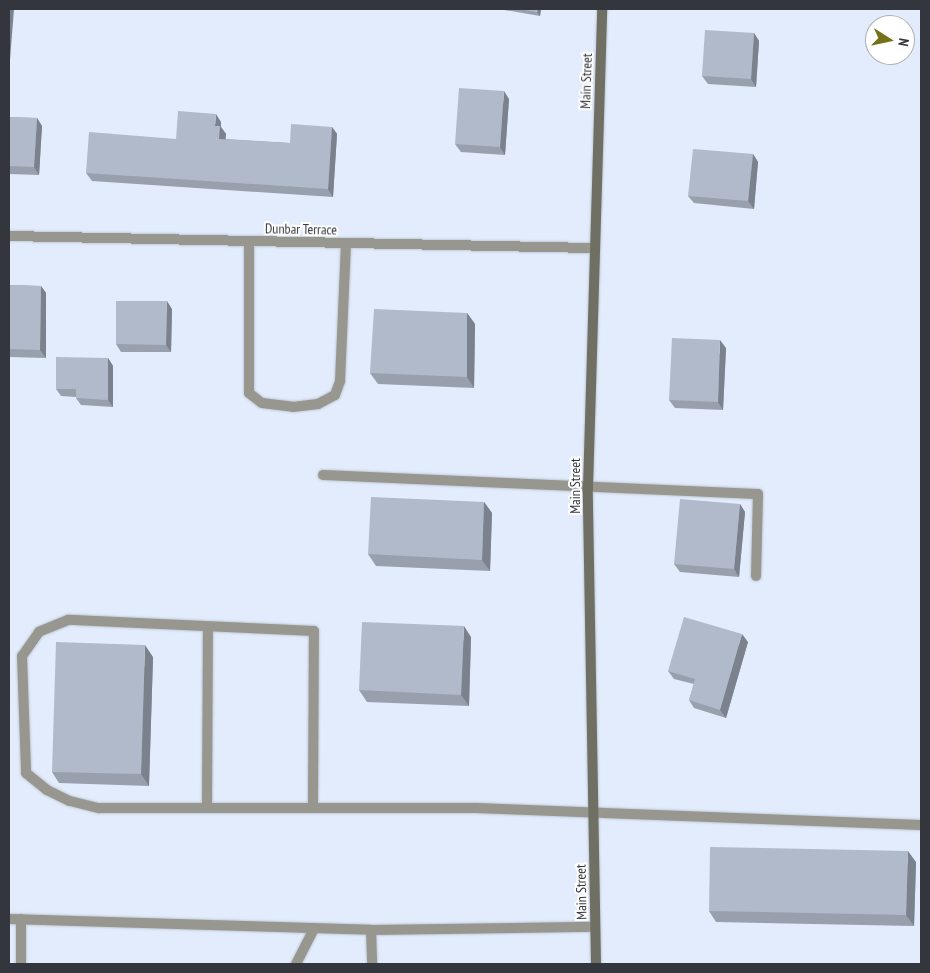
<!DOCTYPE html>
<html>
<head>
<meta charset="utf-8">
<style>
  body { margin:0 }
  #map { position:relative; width:930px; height:973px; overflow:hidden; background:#e2ecfc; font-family:"PT Sans Narrow",sans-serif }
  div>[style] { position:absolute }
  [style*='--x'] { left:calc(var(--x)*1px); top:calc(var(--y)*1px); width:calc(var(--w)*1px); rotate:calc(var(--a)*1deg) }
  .roads { filter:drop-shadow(0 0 1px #bfc8d6) drop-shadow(0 0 1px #bfc8d6) }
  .lane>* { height:10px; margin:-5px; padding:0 5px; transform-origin:5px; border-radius:5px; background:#97978f }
  .street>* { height:10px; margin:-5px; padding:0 5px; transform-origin:5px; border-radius:5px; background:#97978f }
  .secondary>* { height:10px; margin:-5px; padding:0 5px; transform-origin:5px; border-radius:5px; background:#6f6f64 }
  .wall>* { inset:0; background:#98a0ae }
  .shaded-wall>* { inset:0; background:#7c828d }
  .building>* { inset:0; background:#b1baca }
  span { translate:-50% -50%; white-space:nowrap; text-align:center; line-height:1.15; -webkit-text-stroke:4px #fff; paint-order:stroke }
  .street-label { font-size:14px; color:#33363d }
  .frame { position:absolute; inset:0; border:10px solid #33363d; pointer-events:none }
  .north { position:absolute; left:865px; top:15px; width:50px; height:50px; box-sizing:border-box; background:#fff; border:1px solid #adafb1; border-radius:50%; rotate:100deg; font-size:14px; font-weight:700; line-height:20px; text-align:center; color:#33363d }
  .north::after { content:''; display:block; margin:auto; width:18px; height:22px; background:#737216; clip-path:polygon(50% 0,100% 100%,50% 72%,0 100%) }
</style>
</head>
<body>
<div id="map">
  <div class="roads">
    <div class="lane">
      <div style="--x:249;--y:242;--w:151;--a:90"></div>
      <div style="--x:249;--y:393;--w:16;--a:38"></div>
      <div style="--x:262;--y:403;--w:31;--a:7"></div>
      <div style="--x:293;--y:407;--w:25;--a:-7"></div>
      <div style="--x:318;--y:404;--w:19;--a:-28"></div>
      <div style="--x:335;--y:395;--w:15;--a:-70"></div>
      <div style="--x:340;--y:381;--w:137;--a:-87.5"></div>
      <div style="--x:323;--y:475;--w:435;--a:2.5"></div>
      <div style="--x:758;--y:494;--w:82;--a:91.4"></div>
      <div style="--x:313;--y:806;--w:175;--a:-89.7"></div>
      <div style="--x:314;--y:631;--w:246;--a:-177.4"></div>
      <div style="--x:68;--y:620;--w:31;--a:158"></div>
      <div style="--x:39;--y:632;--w:29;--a:125"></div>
      <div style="--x:22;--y:656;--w:117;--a:88"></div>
      <div style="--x:26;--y:773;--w:27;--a:39"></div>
      <div style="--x:47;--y:790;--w:25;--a:26"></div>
      <div style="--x:70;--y:801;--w:30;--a:14"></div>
      <div style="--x:99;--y:808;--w:377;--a:0"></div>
      <div style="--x:476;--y:808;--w:445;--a:2.2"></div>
      <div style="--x:207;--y:807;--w:180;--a:-89.7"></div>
      <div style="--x:9;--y:919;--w:362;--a:1.7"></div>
      <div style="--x:371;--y:930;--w:224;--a:-0.8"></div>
      <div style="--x:371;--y:930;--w:34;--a:88"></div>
      <div style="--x:21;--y:964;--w:45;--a:-90"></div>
      <div style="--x:296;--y:964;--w:39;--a:-63"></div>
    </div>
    <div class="street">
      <div style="--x:9;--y:236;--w:585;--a:1.18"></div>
    </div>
    <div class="secondary">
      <div style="--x:596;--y:964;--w:476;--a:-91"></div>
      <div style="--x:588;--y:488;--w:479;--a:-88.3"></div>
    </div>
  </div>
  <div class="wall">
    <div style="clip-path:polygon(499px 9px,541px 9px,540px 16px)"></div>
    <div style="clip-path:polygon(754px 33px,759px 41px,756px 87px,708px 84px,702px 76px)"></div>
    <div style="clip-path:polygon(509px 99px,505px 155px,461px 152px,455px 144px)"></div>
    <div style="clip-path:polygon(9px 117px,37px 118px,42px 126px,39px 175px,9px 174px)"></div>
    <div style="clip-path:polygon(221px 122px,221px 127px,226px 134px,225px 139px,290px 143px,332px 127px,337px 134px,333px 197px,92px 181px,86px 173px)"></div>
    <div style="clip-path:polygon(753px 154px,758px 162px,754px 209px,694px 203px,688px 196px)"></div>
    <div style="clip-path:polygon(9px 285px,41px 286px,46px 293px,46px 358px,9px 357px)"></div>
    <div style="clip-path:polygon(172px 309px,171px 352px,121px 352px,116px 344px)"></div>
    <div style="clip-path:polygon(467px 313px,475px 324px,474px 388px,378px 384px,370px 373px)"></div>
    <div style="clip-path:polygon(726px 348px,723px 410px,675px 408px,669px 400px)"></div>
    <div style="clip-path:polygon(108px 358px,113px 366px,113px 407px,81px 405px,76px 398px,76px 397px,61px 396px,56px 389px)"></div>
    <div style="clip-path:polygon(484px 502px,492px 513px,490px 571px,376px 566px,368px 554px)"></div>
    <div style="clip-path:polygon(740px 504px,745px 512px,739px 577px,680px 572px,674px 564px)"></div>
    <div style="clip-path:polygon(471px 637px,469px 706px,367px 702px,359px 690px)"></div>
    <div style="clip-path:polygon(748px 642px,726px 718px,694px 708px,689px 700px,694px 684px,674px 679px,668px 671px)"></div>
    <div style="clip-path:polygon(153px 657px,149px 786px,59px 783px,52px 772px)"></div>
    <div style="clip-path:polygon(916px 862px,914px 926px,716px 922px,709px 911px)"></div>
  </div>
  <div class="shaded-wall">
    <div style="clip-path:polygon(9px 9px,14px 9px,10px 60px,9px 59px)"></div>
    <div style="clip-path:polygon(538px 9px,541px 9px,540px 16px,537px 12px)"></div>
    <div style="clip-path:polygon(754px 33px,759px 41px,756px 87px,751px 79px)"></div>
    <div style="clip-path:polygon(504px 91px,509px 99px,505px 155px,500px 147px)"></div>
    <div style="clip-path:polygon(216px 114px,221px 122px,221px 127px,226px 134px,225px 147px,219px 139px,215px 126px)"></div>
    <div style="clip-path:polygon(37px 118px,42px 126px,39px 175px,34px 167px)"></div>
    <div style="clip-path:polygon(332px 127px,337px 134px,333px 197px,328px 189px)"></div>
    <div style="clip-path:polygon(753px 154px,758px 162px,754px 209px,748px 201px)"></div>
    <div style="clip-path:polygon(41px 286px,46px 293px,46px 358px,40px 350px)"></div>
    <div style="clip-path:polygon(167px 301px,172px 309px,171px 352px,166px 345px)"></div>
    <div style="clip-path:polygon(467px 313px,475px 324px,474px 388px,467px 377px)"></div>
    <div style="clip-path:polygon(720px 340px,726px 348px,723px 410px,718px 402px)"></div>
    <div style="clip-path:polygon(108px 358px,113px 366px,113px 407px,108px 400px)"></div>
    <div style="clip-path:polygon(484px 502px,492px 513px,490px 571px,482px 560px)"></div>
    <div style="clip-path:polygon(740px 504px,745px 512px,739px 577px,734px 569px)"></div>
    <div style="clip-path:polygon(464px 626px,471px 637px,469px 706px,461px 695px)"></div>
    <div style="clip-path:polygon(742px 634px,748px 642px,726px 718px,720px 710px)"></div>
    <div style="clip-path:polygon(145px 645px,153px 657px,149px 786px,141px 774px)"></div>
    <div style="clip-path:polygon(908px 851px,916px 862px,914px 926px,906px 915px)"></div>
  </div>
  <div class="building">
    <div style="clip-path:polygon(520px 9px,538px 9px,537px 12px)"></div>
    <div style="clip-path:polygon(705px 30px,754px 33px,751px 79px,702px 76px)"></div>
    <div style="clip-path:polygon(459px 88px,504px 91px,500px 147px,455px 144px)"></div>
    <div style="clip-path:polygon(178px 111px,216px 114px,215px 126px,220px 126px,219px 139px,290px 143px,291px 124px,332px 127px,328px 189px,86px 173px,89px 132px,176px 139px)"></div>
    <div style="clip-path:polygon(9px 117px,37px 118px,34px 167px,9px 166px)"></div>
    <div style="clip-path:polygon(693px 149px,753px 154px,748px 201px,688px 196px)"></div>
    <div style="clip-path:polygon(9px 285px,41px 286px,40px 350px,9px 349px)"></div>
    <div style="clip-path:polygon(116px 301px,167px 301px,166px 345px,116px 344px)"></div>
    <div style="clip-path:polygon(374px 309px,467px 313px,467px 377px,370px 373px)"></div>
    <div style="clip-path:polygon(672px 338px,720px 340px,718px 402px,669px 400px)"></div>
    <div style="clip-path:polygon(56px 357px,108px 358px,108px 400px,76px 398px,76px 389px,56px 389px)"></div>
    <div style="clip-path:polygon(371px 497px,484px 502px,482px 560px,368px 554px)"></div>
    <div style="clip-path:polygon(680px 499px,740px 504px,734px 569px,674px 564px)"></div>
    <div style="clip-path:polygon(684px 617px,742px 634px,720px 710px,689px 700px,695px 679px,668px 671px)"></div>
    <div style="clip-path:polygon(362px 622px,464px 626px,461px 695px,359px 690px)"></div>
    <div style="clip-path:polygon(56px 642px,145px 645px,141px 774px,52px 772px)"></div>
    <div style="clip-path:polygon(710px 847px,908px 851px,906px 915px,709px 911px)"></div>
  </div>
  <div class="street-label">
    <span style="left:586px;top:81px;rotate:-88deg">Main Street</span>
    <span style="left:301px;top:229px;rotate:1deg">Dunbar Terrace</span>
    <span style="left:575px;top:486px;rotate:-90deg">Main Street</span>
    <span style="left:581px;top:892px;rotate:-91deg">Main Street</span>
  </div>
  <div class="frame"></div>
  <div class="north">N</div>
</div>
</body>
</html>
